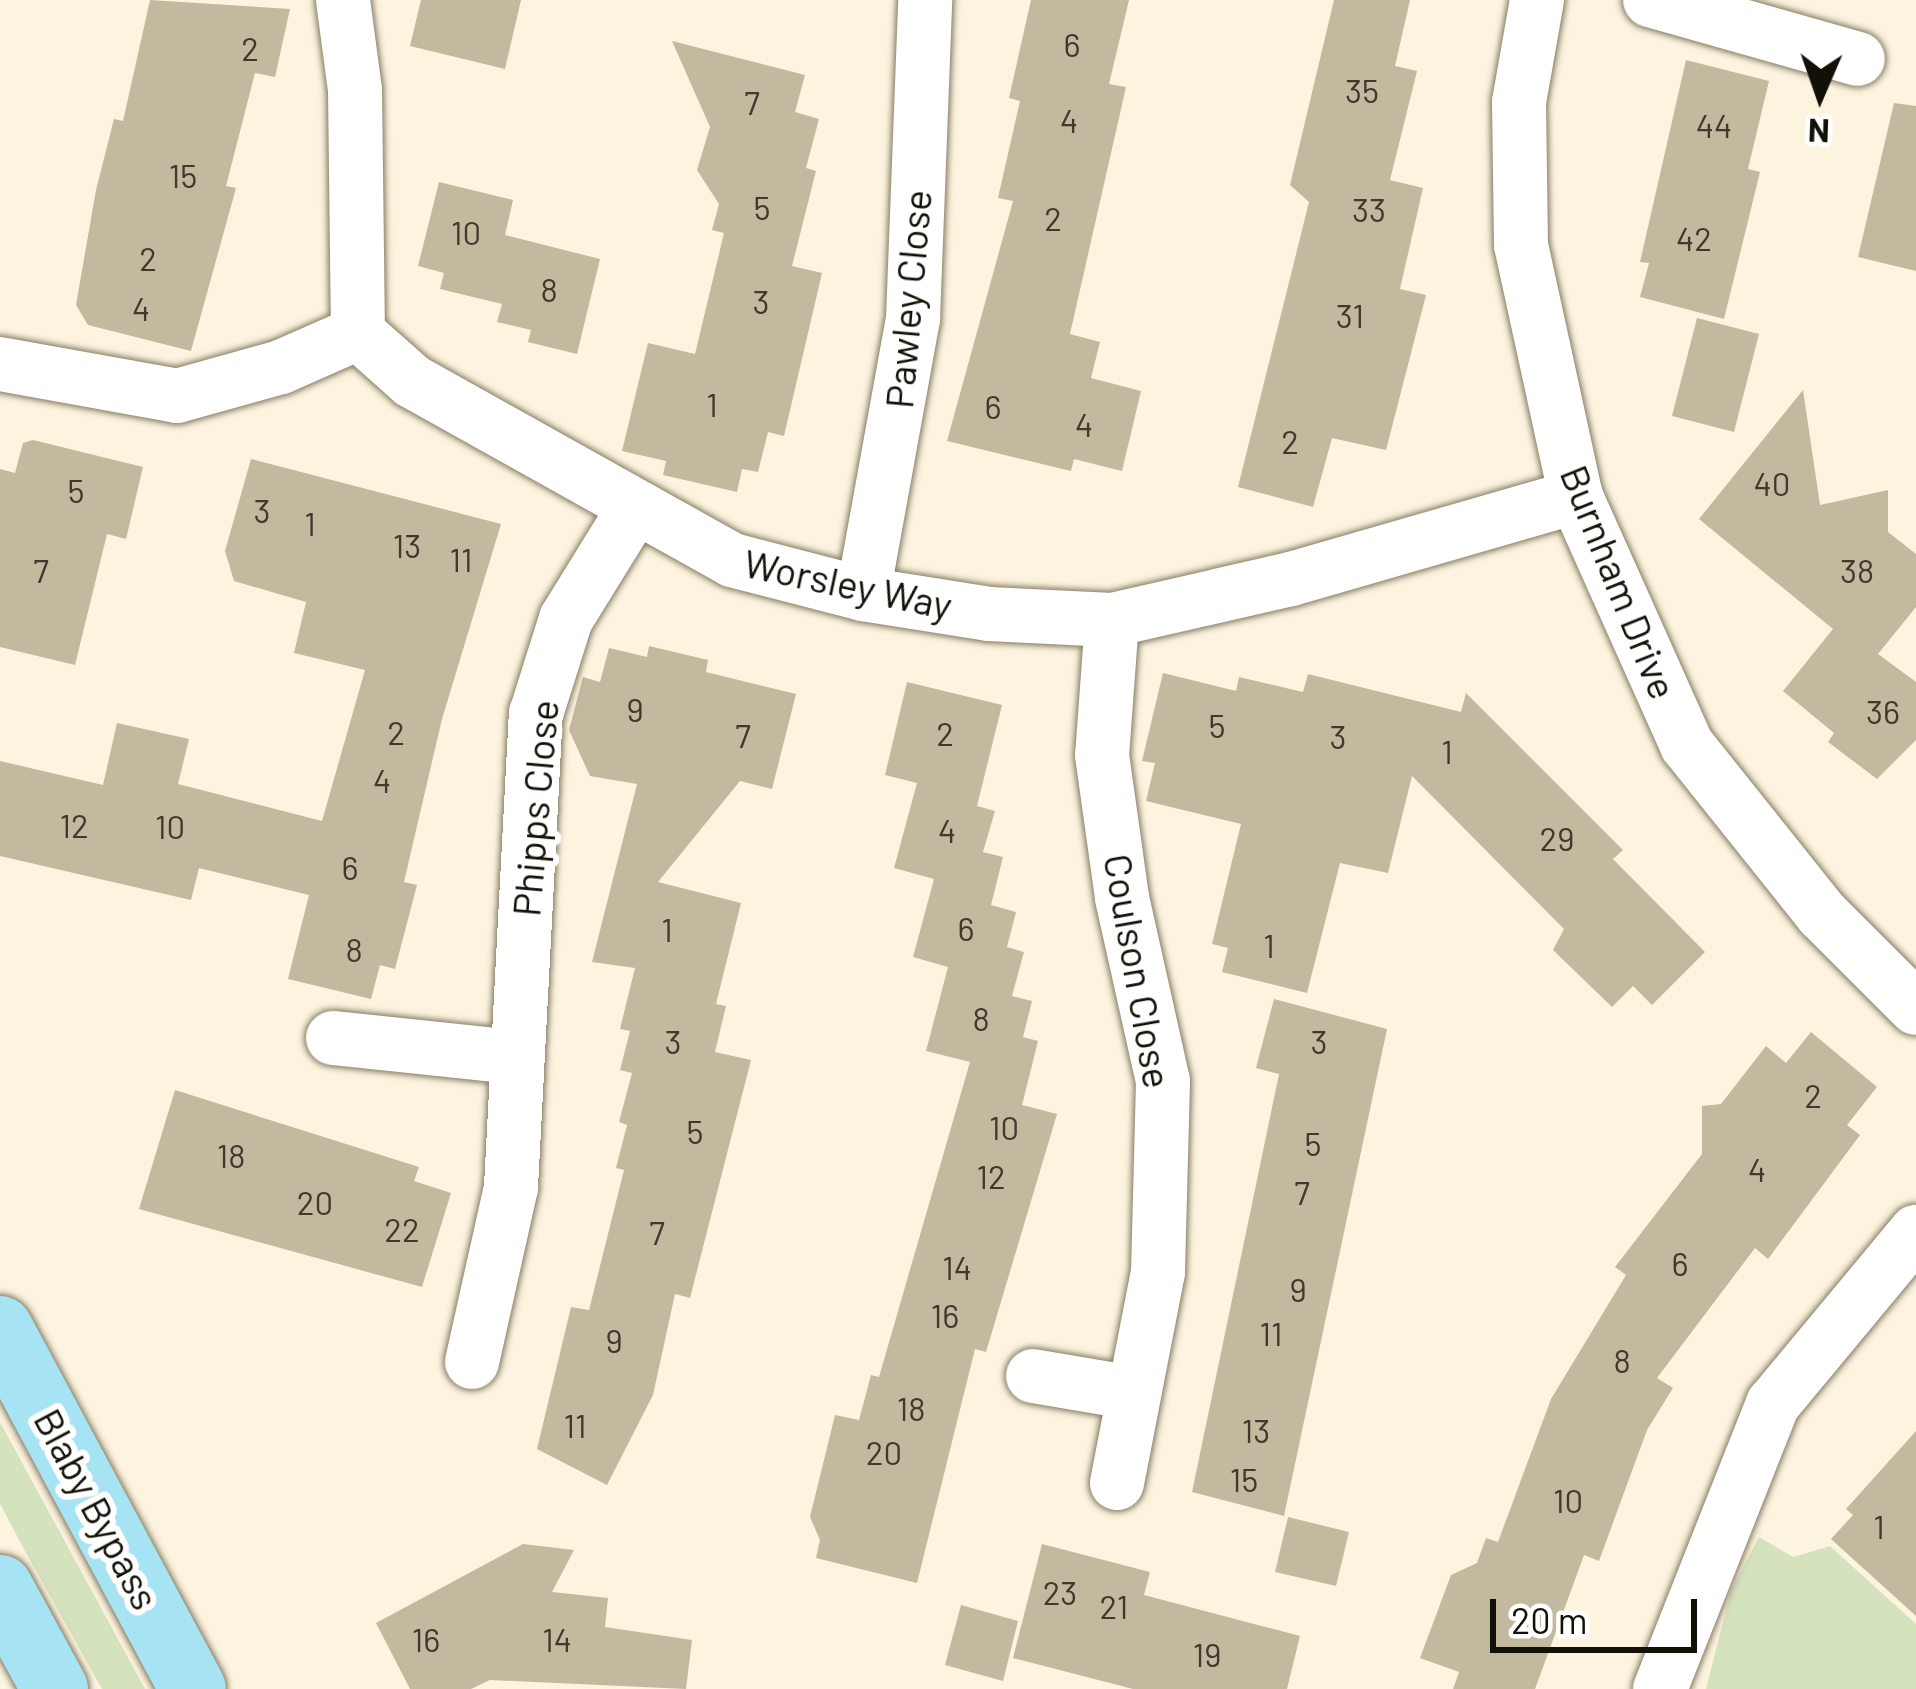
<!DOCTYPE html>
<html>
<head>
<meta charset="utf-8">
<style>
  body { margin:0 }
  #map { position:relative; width:1916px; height:1689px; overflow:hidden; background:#fdf4df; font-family:Barlow,sans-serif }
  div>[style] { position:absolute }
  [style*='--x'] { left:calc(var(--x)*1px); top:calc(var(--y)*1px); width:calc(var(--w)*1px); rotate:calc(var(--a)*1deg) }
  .green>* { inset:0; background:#d5e2be }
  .building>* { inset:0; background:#c3b99f }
  .roads { filter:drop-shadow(0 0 3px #877d65) drop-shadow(0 0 3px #877d65) }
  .street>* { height:54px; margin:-27px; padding:0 27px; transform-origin:27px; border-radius:27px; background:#fff }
  .primary>* { height:66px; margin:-33px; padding:0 33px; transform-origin:33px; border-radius:33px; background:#a6e4f4 }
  span { translate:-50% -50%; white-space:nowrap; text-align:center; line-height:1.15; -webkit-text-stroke:12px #fff; paint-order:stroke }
  .number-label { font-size:33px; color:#3f3a2d }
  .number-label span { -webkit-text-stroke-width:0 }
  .street-label { font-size:39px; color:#131007 }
  .north { position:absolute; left:1760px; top:36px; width:120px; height:120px; -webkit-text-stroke:9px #fff; paint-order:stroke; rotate:182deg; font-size:33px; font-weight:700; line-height:48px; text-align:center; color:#131007 }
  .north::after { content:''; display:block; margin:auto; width:42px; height:54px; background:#131007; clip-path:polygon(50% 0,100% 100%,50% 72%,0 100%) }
  .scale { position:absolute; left:1490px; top:1599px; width:207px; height:54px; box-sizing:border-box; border:6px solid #131007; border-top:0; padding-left:15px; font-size:36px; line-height:42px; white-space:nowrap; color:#131007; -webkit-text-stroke:9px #fff; paint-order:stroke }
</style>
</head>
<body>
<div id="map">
  <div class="green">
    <div style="clip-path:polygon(0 1422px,145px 1689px,102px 1689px,25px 1551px,0 1504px)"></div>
    <div style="clip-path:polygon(1759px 1537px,1793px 1557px,1830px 1546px,1916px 1624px,1916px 1689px,1706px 1689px,1731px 1591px)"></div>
  </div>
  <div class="building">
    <div style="clip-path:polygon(150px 0,290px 9px,275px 77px,255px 73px,226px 186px,236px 188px,191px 351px,88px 325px,76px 305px,96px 190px,114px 119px,123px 121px)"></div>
    <div style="clip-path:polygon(421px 0,521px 0,505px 69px,410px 46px)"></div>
    <div style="clip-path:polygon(1031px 0,1129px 0,1109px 84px,1126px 87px,1070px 334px,1100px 342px,1091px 378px,1141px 391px,1122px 471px,1074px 459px,1071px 471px,947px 441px,1013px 201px,998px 198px,1020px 101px,1009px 98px)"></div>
    <div style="clip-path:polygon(1334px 0,1410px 0,1395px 66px,1417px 71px,1390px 180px,1423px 188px,1400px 289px,1426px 295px,1386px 450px,1332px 438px,1313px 507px,1238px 487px,1309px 202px,1290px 185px)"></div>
    <div style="clip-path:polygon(672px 41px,805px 75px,795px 112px,819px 119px,806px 168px,816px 171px,792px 266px,822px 273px,784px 436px,768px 432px,758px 472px,742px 469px,737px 492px,663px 475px,666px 461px,622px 451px,648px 343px,695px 354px,724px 233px,712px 230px,719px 204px,697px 170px,710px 127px)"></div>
    <div style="clip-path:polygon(1686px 60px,1769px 81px,1748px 169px,1760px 172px,1724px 319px,1640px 297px,1649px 263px,1640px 262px)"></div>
    <div style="clip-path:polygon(1894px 103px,1916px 106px,1916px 271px,1858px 257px)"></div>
    <div style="clip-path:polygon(439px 182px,513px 200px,505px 235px,600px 259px,577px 354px,528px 342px,531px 330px,497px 322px,502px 304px,440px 289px,444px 273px,418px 266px)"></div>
    <div style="clip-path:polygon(1697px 318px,1759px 334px,1734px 432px,1672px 416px)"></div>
    <div style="clip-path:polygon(1803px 390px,1820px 505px,1888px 490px,1888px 532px,1916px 554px,1916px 607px,1878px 654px,1916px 682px,1916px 740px,1877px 779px,1828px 742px,1834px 733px,1783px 691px,1833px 629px,1699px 519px)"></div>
    <div style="clip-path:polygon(33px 440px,143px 467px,126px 539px,107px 534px,75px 665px,0 647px,0 469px,15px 473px,23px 443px)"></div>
    <div style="clip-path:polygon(251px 459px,501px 524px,442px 719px,404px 882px,417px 885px,395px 969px,380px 965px,371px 999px,288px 979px,309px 895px,199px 868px,191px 900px,0 856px,0 761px,103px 785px,117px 723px,189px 739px,178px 784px,322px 821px,365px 670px,294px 653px,306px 602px,234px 581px,225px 551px)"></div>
    <div style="clip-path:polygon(649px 646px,708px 660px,706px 672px,796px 694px,772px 789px,740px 781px,658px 882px,741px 903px,716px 1004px,726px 1006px,715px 1052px,751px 1060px,690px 1298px,675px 1294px,653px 1395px,607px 1485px,537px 1449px,571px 1307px,589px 1310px,624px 1170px,616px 1168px,627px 1125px,619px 1122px,632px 1073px,620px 1070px,630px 1031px,620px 1029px,635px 968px,592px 962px,637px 784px,590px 776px,569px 730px,583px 677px,600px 682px,609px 648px,647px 657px)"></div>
    <div style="clip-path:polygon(1163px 673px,1236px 691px,1239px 677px,1303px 692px,1308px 674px,1461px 712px,1466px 693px,1623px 850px,1613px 859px,1705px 952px,1652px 1005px,1633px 986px,1612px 1007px,1553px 950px,1564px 929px,1412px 776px,1388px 873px,1340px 863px,1307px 993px,1222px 972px,1228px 948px,1212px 944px,1241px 824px,1146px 801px,1155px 763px,1142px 761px)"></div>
    <div style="clip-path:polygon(907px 682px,1002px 705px,977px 806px,995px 811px,983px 852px,1003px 857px,991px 905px,1016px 912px,1007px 947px,1024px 952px,1012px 996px,1032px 1001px,1023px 1037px,1038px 1041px,1022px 1105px,1057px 1114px,986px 1352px,975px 1349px,917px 1583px,816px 1558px,820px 1540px,810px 1517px,835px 1415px,859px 1420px,871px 1375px,879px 1377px,970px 1062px,926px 1051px,948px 967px,913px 957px,934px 879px,894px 868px,917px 783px,885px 775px)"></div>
    <div style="clip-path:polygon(1274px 999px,1387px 1029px,1284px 1516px,1192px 1492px,1279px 1074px,1256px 1068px)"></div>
    <div style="clip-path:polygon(1811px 1032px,1877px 1087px,1847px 1125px,1860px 1135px,1768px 1259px,1755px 1248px,1657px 1378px,1673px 1388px,1647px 1430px,1599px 1561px,1584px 1555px,1535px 1689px,1453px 1689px,1459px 1672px,1420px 1658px,1451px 1575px,1477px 1563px,1486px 1538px,1498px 1542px,1551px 1399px,1626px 1275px,1615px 1267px,1702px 1154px,1702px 1106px,1721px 1104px,1766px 1046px,1786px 1063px)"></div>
    <div style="clip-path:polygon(175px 1090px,419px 1167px,414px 1181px,451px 1193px,422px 1287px,139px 1209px)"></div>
    <div style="clip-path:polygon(1916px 1431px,1916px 1616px,1831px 1539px,1853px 1515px,1846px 1509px)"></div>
    <div style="clip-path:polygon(1288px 1517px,1349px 1532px,1336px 1586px,1275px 1572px)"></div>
    <div style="clip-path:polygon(523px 1544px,574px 1550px,552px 1592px,608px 1598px,605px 1627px,692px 1640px,686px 1689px,490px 1680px,471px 1689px,410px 1689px,376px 1623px)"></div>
    <div style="clip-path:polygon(1042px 1544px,1150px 1572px,1144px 1595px,1300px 1636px,1287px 1689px,1133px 1689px,1013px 1658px)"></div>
    <div style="clip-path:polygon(961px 1605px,1018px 1621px,1003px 1681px,945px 1665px)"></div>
  </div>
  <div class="roads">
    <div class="street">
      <div style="--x:343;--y:0;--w:91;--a:82.4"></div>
      <div style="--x:355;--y:90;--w:243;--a:89.3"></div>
      <div style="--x:358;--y:333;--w:72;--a:41.6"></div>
      <div style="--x:412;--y:381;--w:367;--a:29.2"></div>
      <div style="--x:732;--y:560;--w:135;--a:14.5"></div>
      <div style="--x:863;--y:594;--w:128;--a:9"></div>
      <div style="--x:989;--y:614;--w:123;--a:2.8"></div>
      <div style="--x:1112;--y:620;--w:184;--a:-12.9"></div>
      <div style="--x:1291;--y:579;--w:297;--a:-16.1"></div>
      <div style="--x:1537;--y:0;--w:104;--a:100"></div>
      <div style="--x:1519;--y:102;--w:143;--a:89.2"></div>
      <div style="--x:1521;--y:245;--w:258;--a:77.7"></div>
      <div style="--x:1576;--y:497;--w:272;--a:65.9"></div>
      <div style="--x:1687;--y:745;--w:216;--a:51.4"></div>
      <div style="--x:1822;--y:914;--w:133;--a:45"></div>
      <div style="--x:1650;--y:0;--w:216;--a:15.8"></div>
      <div style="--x:0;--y:364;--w:180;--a:10.2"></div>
      <div style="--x:177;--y:396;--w:108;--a:-15.6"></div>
      <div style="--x:281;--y:367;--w:84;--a:-23.8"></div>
      <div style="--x:863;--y:594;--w:280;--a:-79.7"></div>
      <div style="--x:913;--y:319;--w:319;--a:-87.8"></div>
      <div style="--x:1112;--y:620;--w:135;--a:94.2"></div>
      <div style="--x:1102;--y:755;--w:144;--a:82"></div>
      <div style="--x:1122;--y:898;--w:188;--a:77.4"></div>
      <div style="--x:1163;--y:1081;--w:191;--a:91.5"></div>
      <div style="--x:1158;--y:1272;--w:215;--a:101"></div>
      <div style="--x:333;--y:1038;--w:183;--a:6"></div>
      <div style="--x:472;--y:1362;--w:179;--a:-77.4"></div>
      <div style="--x:511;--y:1187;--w:474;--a:-87"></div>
      <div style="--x:536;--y:714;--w:100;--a:-72.5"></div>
      <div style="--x:566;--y:619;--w:129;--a:-58.3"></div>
      <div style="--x:1033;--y:1376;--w:101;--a:9.6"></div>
      <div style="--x:1660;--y:1689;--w:307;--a:-68.4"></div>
      <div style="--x:1773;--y:1404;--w:224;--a:-50.3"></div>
    </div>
    <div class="primary">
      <div style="--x:0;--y:1329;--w:408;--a:61.8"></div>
      <div style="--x:0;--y:1588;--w:115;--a:61.4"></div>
    </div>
  </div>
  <div class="number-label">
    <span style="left:1072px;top:45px">6</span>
    <span style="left:250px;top:49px">2</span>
    <span style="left:1362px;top:91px">35</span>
    <span style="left:752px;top:103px">7</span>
    <span style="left:1069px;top:121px">4</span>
    <span style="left:1714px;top:126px">44</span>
    <span style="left:183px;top:176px">15</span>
    <span style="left:762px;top:208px">5</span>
    <span style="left:1369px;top:210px">33</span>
    <span style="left:1053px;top:219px">2</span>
    <span style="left:466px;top:233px">10</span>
    <span style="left:1694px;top:239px">42</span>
    <span style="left:148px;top:259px">2</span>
    <span style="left:549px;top:290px">8</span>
    <span style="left:761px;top:302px">3</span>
    <span style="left:141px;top:309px">4</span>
    <span style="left:1350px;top:316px">31</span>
    <span style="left:712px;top:405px">1</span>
    <span style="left:993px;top:407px">6</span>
    <span style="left:1084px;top:425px">4</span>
    <span style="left:1290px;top:442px">2</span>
    <span style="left:1772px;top:484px">40</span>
    <span style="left:76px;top:491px">5</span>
    <span style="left:262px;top:511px">3</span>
    <span style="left:310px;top:524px">1</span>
    <span style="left:407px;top:546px">13</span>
    <span style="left:461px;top:560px">11</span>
    <span style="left:41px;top:571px">7</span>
    <span style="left:1857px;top:571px">38</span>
    <span style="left:635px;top:710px">9</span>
    <span style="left:1883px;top:712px">36</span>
    <span style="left:1217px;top:726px">5</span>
    <span style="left:396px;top:733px">2</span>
    <span style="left:945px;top:734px">2</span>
    <span style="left:743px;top:736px">7</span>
    <span style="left:1338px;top:737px">3</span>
    <span style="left:1447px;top:752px">1</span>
    <span style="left:382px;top:781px">4</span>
    <span style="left:74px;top:826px">12</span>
    <span style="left:170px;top:827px">10</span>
    <span style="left:947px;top:831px">4</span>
    <span style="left:1557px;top:839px">29</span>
    <span style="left:350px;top:868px">6</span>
    <span style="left:966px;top:929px">6</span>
    <span style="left:667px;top:930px">1</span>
    <span style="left:1269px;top:946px">1</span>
    <span style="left:354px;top:950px">8</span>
    <span style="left:981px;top:1019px">8</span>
    <span style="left:673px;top:1042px">3</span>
    <span style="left:1319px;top:1042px">3</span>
    <span style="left:1813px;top:1096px">2</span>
    <span style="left:1004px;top:1128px">10</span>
    <span style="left:695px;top:1132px">5</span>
    <span style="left:1313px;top:1144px">5</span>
    <span style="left:231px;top:1156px">18</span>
    <span style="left:1757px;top:1170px">4</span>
    <span style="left:991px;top:1177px">12</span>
    <span style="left:1302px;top:1193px">7</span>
    <span style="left:315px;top:1203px">20</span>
    <span style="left:402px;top:1230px">22</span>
    <span style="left:657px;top:1233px">7</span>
    <span style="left:1680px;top:1264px">6</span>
    <span style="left:957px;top:1268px">14</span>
    <span style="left:1298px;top:1290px">9</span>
    <span style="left:945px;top:1316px">16</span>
    <span style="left:1271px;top:1334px">11</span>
    <span style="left:614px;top:1341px">9</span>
    <span style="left:1622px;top:1361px">8</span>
    <span style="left:911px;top:1409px">18</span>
    <span style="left:575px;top:1426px">11</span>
    <span style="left:1256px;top:1431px">13</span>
    <span style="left:884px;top:1453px">20</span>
    <span style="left:1244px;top:1480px">15</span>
    <span style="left:1568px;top:1501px">10</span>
    <span style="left:1879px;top:1527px">1</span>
    <span style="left:1060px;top:1593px">23</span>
    <span style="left:1114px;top:1607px">21</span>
    <span style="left:426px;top:1640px">16</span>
    <span style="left:557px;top:1640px">14</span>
    <span style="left:1207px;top:1655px">19</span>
  </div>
  <div class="street-label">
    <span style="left:908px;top:299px;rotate:-85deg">Pawley Close</span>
    <span style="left:1619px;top:582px;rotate:68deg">Burnham Drive</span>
    <span style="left:848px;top:584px;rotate:12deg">Worsley Way</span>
    <span style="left:535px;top:808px;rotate:-85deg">Phipps Close</span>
    <span style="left:1138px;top:971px;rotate:80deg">Coulson Close</span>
    <span style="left:97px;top:1509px;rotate:62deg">Blaby Bypass</span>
  </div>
  <div class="north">N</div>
  <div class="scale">20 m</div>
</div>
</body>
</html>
